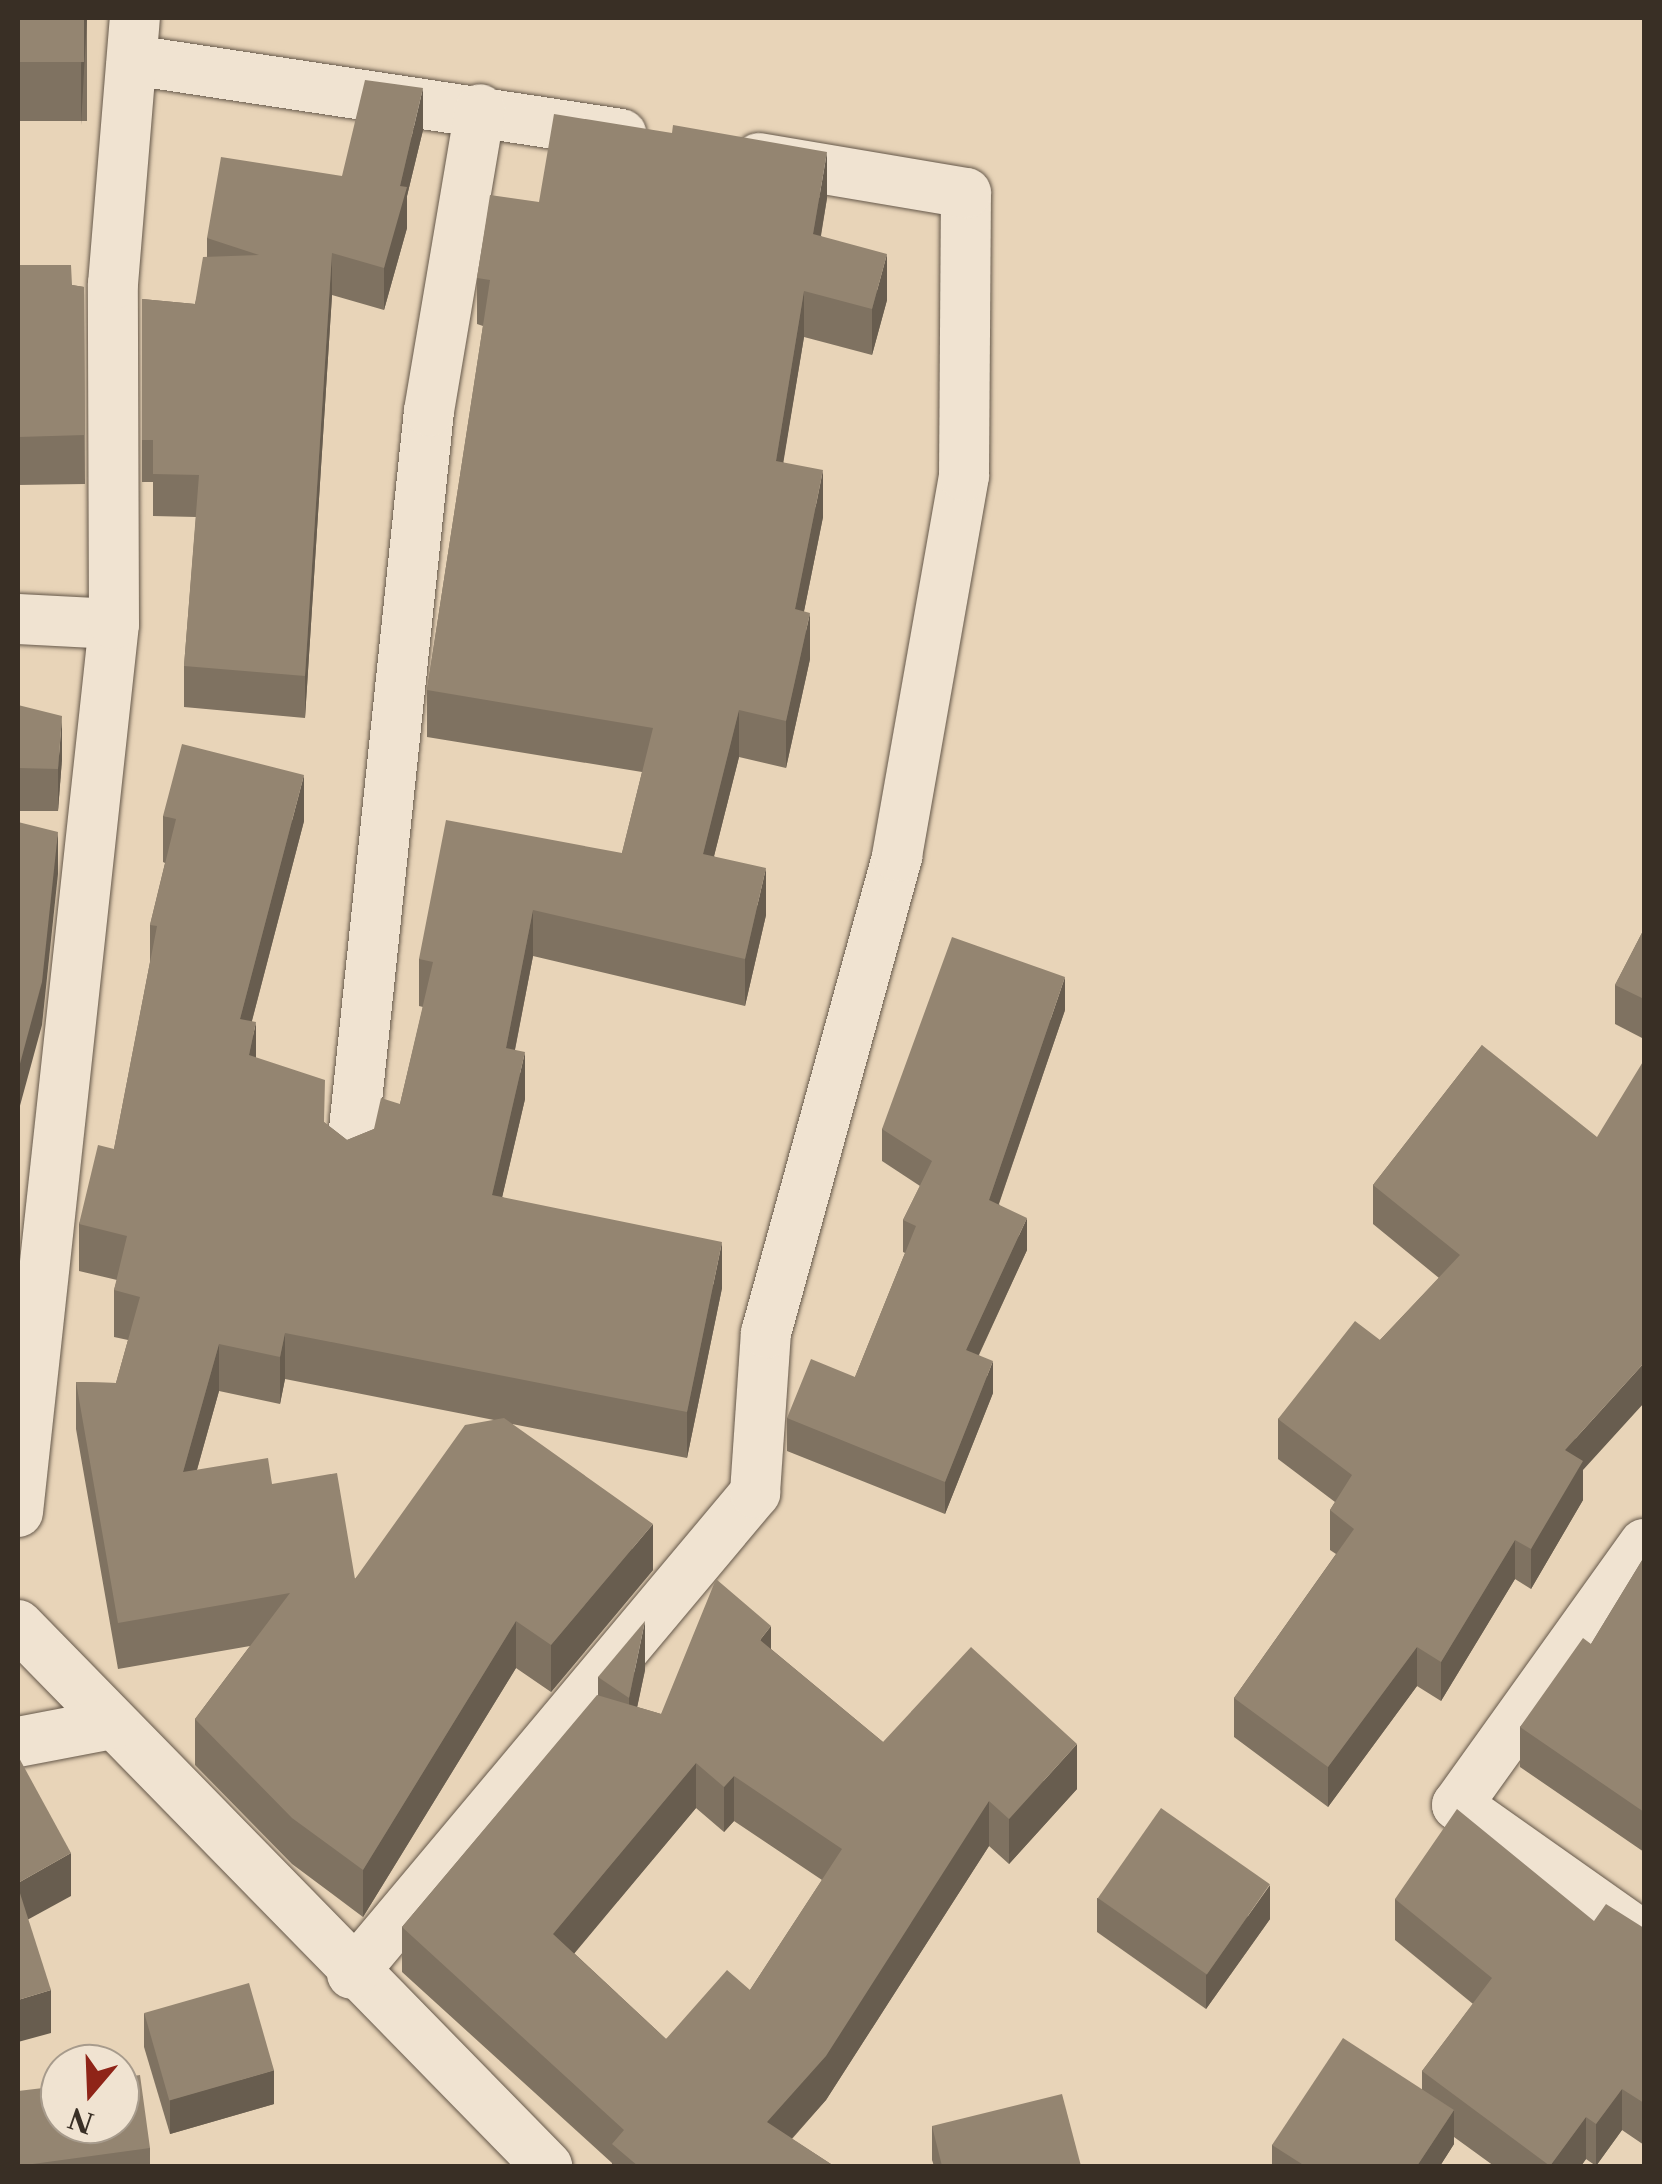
<!DOCTYPE html>
<html>
<head>
<meta charset="utf-8">
<style>
  body { margin:0 }
  #map { position:relative; width:1662px; height:2184px; overflow:hidden; background:#e8d4b8; font-family:"Libre Caslon Text",serif }
  div>[style] { position:absolute }
  .roads { filter:drop-shadow(0 0 2px #65584a) drop-shadow(0 0 2px #65584a) }
  .street>* { height:50px; margin:-25px; padding:0 25px; transform-origin:25px; border-radius:25px; background:#f0e3d1 }
  .wall>* { inset:0; background:#7f7261; transform-origin:0 0 }
  .shaded-wall>* { inset:0; background:#685d4f }
  .building>* { inset:0; background:#948571; transform-origin:0 0 }
  span { translate:-50% -50%; white-space:nowrap; text-align:center; line-height:1.15; -webkit-text-stroke:10px #f0e3d1; paint-order:stroke }
  .frame { position:absolute; inset:0; border:20px solid #392f25; pointer-events:none }
  .north { position:absolute; left:40px; top:2044px; width:100px; height:100px; box-sizing:border-box; background:#f0e3d1; border:2px solid #a79b8c; border-radius:50%; rotate:199deg; font-size:28px; font-weight:700; line-height:40px; text-align:center; color:#392f25 }
  .north::after { content:''; display:block; margin:auto; width:35px; height:45px; background:#8f2418; clip-path:polygon(50% 0,100% 100%,50% 72%,0 100%) }
</style>
</head>
<body>
<div id="map">
  <div class="roads">
    <div class="street">
      <i style="left:132px;top:60px;width:495px;rotate:8.6deg"></i>
      <i style="left:18px;top:619px;width:96px;rotate:3deg"></i>
      <i style="left:351px;top:1158px;width:751px;rotate:-84.04deg"></i>
      <i style="left:429px;top:411px;width:306px;rotate:-80.4deg"></i>
      <i style="left:18px;top:1512px;width:893px;rotate:-83.83deg"></i>
      <i style="left:114px;top:624px;width:340px;rotate:-90.2deg"></i>
      <i style="left:113px;top:284px;width:267px;rotate:-85.3deg"></i>
      <i style="left:1644px;top:1544px;width:321px;rotate:125.6deg"></i>
      <i style="left:1457px;top:1805px;width:229px;rotate:35.2deg"></i>
      <i style="left:18px;top:1625px;width:757px;rotate:45.64deg"></i>
      <i style="left:18px;top:1742px;width:96px;rotate:-10.8deg"></i>
      <i style="left:352px;top:1974px;width:628px;rotate:-50.04deg"></i>
      <i style="left:755px;top:1493px;width:160px;rotate:-86.1deg"></i>
      <i style="left:766px;top:1333px;width:495px;rotate:-74.6deg"></i>
      <i style="left:897px;top:856px;width:386px;rotate:-80deg"></i>
      <i style="left:964px;top:476px;width:283px;rotate:-89.6deg"></i>
      <i style="left:966px;top:193px;width:210px;rotate:-170.4deg"></i>
    </div>
  </div>
  <div class="wall">
    <i style="left:18px;top:18px;width:69px;height:103px"></i>
    <i style="clip-path:polygon(423px 130px,407px 196px,407px 228px,384px 310px,332px 295px,305px 718px,184px 707px,184px 666px,196px 517px,153px 516px,153px 482px,142px 482px,142px 299px,195px 304px,207px 257px,207px 238px,342px 176px)"></i>
    <i style="clip-path:polygon(evenodd,827px 198px,821px 236px,887px 300px,872px 355px,804px 337px,783px 462px,823px 517px,804px 611px,810px 659px,786px 768px,739px 757px,714px 856px,766px 915px,745px 1006px,533px 956px,515px 1050px,525px 1099px,502px 1197px,722px 1288px,687px 1458px,512px 1424px,653px 1570px,551px 1692px,516px 1668px,363px 1917px,292px 1864px,195px 1765px,195px 1719px,250px 1646px,118px 1669px,76px 1429px,76px 1382px,116px 1383px,128px 1340px,114px 1337px,114px 1290px,117px 1280px,79px 1271px,79px 1224px,114px 1149px,150px 962px,150px 925px,165px 863px,163px 862px,163px 816px,304px 821px,252px 1021px,256px 1058px,325px 1123px,347px 1140px,374px 1129px,400px 1104px,423px 1007px,419px 1006px,419px 959px,622px 853px,642px 772px,427px 737px,427px 690px,483px 326px,477px 324px,477px 278px,539px 202px,827px 198px,285px 1379px,494px 1420px,355px 1579px,272px 1484px,197px 1470px,219px 1391px,280px 1404px,285px 1379px)"></i>
    <i style="clip-path:polygon(18px 265px,72px 285px,84px 287px,85px 484px,18px 485px)"></i>
    <i style="clip-path:polygon(18px 705px,62px 759px,58px 811px,18px 811px)"></i>
    <i style="clip-path:polygon(1644px 929px,1644px 1039px,1615px 1024px,1615px 985px)"></i>
    <i style="clip-path:polygon(1065px 1010px,999px 1204px,1027px 1250px,979px 1355px,993px 1393px,945px 1514px,787px 1451px,787px 1418px,855px 1377px,905px 1253px,903px 1252px,903px 1220px,920px 1186px,882px 1161px,882px 1129px)"></i>
    <i style="clip-path:polygon(1482px 1045px,1583px 1470px,1583px 1500px,1531px 1589px,1515px 1579px,1441px 1701px,1417px 1686px,1328px 1807px,1234px 1737px,1234px 1698px,1336px 1554px,1330px 1550px,1330px 1510px,1335px 1502px,1278px 1459px,1278px 1419px,1380px 1340px,1439px 1278px,1373px 1224px,1373px 1185px)"></i>
    <i style="clip-path:polygon(1644px 1557px,1644px 1852px,1520px 1767px,1520px 1727px,1591px 1644px)"></i>
    <i style="clip-path:polygon(evenodd,771px 1649px,883px 1742px,1077px 1789px,1009px 1864px,989px 1846px,826px 2100px,792px 2139px,834px 2166px,612px 2166px,612px 2163px,402px 1972px,402px 1927px,598px 1695px,598px 1677px,645px 1670px,637px 1707px,661px 1714px,771px 1649px,696px 1808px,724px 1832px,734px 1821px,822px 1880px,750px 1990px,666px 2039px,574px 1953px,696px 1808px)"></i>
    <i style="clip-path:polygon(1097px 1898px,1270px 1919px,1206px 2009px,1097px 1932px)"></i>
    <i style="clip-path:polygon(1395px 1899px,1644px 1928px,1644px 2145px,1622px 2130px,1596px 2166px,1586px 2159px,1581px 2166px,1494px 2166px,1454px 2137px,1454px 2144px,1440px 2166px,1272px 2166px,1272px 2145px,1422px 2089px,1422px 2071px,1473px 2004px,1395px 1940px)"></i>
    <i style="clip-path:polygon(144px 2013px,274px 2104px,170px 2134px,144px 2047px)"></i>
    <i style="clip-path:polygon(18px 2091px,150px 2148px,150px 2166px,18px 2166px)"></i>
    <i style="clip-path:polygon(932px 2126px,1081px 2166px,934px 2166px,932px 2160px)"></i>
  </div>
  <div class="shaded-wall">
    <i style="clip-path:polygon(84px 18px,87px 18px,81px 125px,81px 66px)"></i>
    <i style="clip-path:polygon(423px 88px,423px 130px,407px 196px,407px 228px,384px 310px,384px 268px,400px 186px)"></i>
    <i style="clip-path:polygon(827px 152px,827px 198px,813px 281px,813px 234px)"></i>
    <i style="clip-path:polygon(332px 253px,332px 295px,305px 718px,305px 676px)"></i>
    <i style="clip-path:polygon(887px 254px,887px 300px,872px 355px,872px 309px)"></i>
    <i style="clip-path:polygon(804px 291px,804px 337px,776px 507px,776px 461px)"></i>
    <i style="clip-path:polygon(823px 470px,823px 517px,795px 656px,795px 609px)"></i>
    <i style="clip-path:polygon(810px 613px,810px 659px,786px 768px,786px 721px)"></i>
    <i style="clip-path:polygon(739px 710px,739px 757px,703px 900px,703px 854px)"></i>
    <i style="clip-path:polygon(62px 716px,62px 759px,58px 811px,58px 769px)"></i>
    <i style="clip-path:polygon(304px 775px,304px 821px,240px 1066px,240px 1019px)"></i>
    <i style="clip-path:polygon(58px 832px,58px 874px,42px 1025px,18px 1113px,18px 1071px)"></i>
    <i style="clip-path:polygon(766px 868px,766px 915px,745px 1006px,745px 959px)"></i>
    <i style="clip-path:polygon(533px 910px,533px 956px,506px 1095px,506px 1048px)"></i>
    <i style="clip-path:polygon(1065px 977px,1065px 1010px,989px 1232px,989px 1200px)"></i>
    <i style="clip-path:polygon(256px 1022px,256px 1069px,249px 1055px)"></i>
    <i style="clip-path:polygon(525px 1052px,525px 1099px,492px 1241px,492px 1195px)"></i>
    <i style="clip-path:polygon(1027px 1218px,1027px 1250px,966px 1382px,966px 1350px)"></i>
    <i style="clip-path:polygon(722px 1242px,722px 1288px,687px 1458px,687px 1412px)"></i>
    <i style="clip-path:polygon(285px 1333px,285px 1379px,280px 1404px,280px 1357px)"></i>
    <i style="clip-path:polygon(219px 1344px,219px 1391px,183px 1519px,183px 1472px)"></i>
    <i style="clip-path:polygon(993px 1361px,993px 1393px,945px 1514px,945px 1482px)"></i>
    <i style="clip-path:polygon(1644px 1363px,1644px 1403px,1583px 1470px,1583px 1500px,1531px 1589px,1531px 1549px,1565px 1450px)"></i>
    <i style="clip-path:polygon(653px 1524px,653px 1570px,551px 1692px,551px 1645px)"></i>
    <i style="clip-path:polygon(1515px 1540px,1515px 1579px,1441px 1701px,1441px 1662px)"></i>
    <i style="clip-path:polygon(516px 1621px,516px 1668px,363px 1917px,363px 1870px)"></i>
    <i style="clip-path:polygon(645px 1621px,645px 1670px,629px 1746px,629px 1698px)"></i>
    <i style="clip-path:polygon(771px 1626px,771px 1671px,760px 1640px)"></i>
    <i style="clip-path:polygon(1417px 1647px,1417px 1686px,1328px 1807px,1328px 1767px)"></i>
    <i style="clip-path:polygon(1077px 1744px,1077px 1789px,1009px 1864px,1009px 1819px)"></i>
    <i style="clip-path:polygon(696px 1763px,696px 1808px,553px 1979px,553px 1934px)"></i>
    <i style="clip-path:polygon(734px 1776px,734px 1821px,724px 1832px,724px 1787px)"></i>
    <i style="clip-path:polygon(989px 1801px,989px 1846px,826px 2100px,767px 2166px,767px 2122px)"></i>
    <i style="clip-path:polygon(71px 1853px,71px 1896px,18px 1925px,18px 1883px)"></i>
    <i style="clip-path:polygon(1270px 1885px,1270px 1919px,1206px 2009px,1206px 1975px)"></i>
    <i style="clip-path:polygon(51px 1990px,51px 2033px,18px 2042px,18px 2000px)"></i>
    <i style="clip-path:polygon(274px 2070px,274px 2104px,170px 2134px,170px 2100px)"></i>
    <i style="clip-path:polygon(1622px 2089px,1622px 2130px,1596px 2166px,1596px 2124px)"></i>
    <i style="clip-path:polygon(1454px 2110px,1454px 2144px,1440px 2166px,1417px 2166px)"></i>
    <i style="clip-path:polygon(1586px 2117px,1586px 2159px,1581px 2166px,1550px 2166px)"></i>
  </div>
  <div class="building">
    <i style="left:18px;top:18px;width:66px;height:44px"></i>
    <i style="clip-path:polygon(365px 80px,423px 88px,400px 186px,407px 187px,384px 268px,332px 253px,305px 676px,184px 666px,199px 475px,153px 474px,153px 440px,142px 440px,142px 299px,195px 304px,203px 257px,259px 255px,207px 238px,221px 157px,342px 176px)"></i>
    <i style="clip-path:polygon(554px 114px,672px 133px,673px 125px,827px 152px,813px 234px,887px 254px,872px 309px,804px 291px,776px 461px,823px 470px,795px 609px,810px 613px,786px 721px,739px 710px,703px 854px,766px 868px,745px 959px,533px 910px,506px 1048px,525px 1052px,492px 1195px,722px 1242px,687px 1412px,285px 1333px,280px 1357px,219px 1344px,183px 1472px,268px 1458px,272px 1484px,337px 1473px,355px 1579px,465px 1425px,504px 1418px,653px 1524px,551px 1645px,516px 1621px,363px 1870px,292px 1818px,195px 1719px,290px 1593px,118px 1623px,76px 1382px,116px 1383px,140px 1297px,114px 1290px,127px 1236px,79px 1224px,98px 1145px,114px 1149px,157px 926px,150px 925px,176px 819px,163px 816px,182px 744px,304px 775px,240px 1019px,256px 1022px,249px 1055px,325px 1080px,324px 1122px,347px 1140px,374px 1129px,381px 1098px,400px 1104px,433px 962px,419px 959px,446px 820px,622px 853px,653px 728px,427px 690px,490px 280px,477px 278px,490px 195px,539px 202px)"></i>
    <i style="clip-path:polygon(18px 265px,71px 265px,72px 285px,84px 287px,85px 435px,18px 437px)"></i>
    <i style="clip-path:polygon(18px 705px,62px 716px,58px 769px,18px 768px)"></i>
    <i style="clip-path:polygon(18px 822px,58px 832px,42px 982px,18px 1071px)"></i>
    <i style="clip-path:polygon(1644px 929px,1644px 999px,1615px 985px)"></i>
    <i style="clip-path:polygon(952px 937px,1065px 977px,989px 1200px,1027px 1218px,966px 1350px,993px 1361px,945px 1482px,787px 1418px,811px 1359px,855px 1377px,916px 1226px,903px 1220px,932px 1161px,882px 1129px)"></i>
    <i style="clip-path:polygon(1482px 1045px,1597px 1137px,1644px 1060px,1644px 1363px,1565px 1450px,1583px 1461px,1531px 1549px,1515px 1540px,1441px 1662px,1417px 1647px,1328px 1767px,1234px 1698px,1354px 1529px,1330px 1510px,1352px 1475px,1278px 1419px,1355px 1321px,1380px 1340px,1460px 1255px,1373px 1185px)"></i>
    <i style="clip-path:polygon(1644px 1557px,1644px 1812px,1520px 1727px,1583px 1638px,1591px 1644px)"></i>
    <i style="clip-path:polygon(evenodd,716px 1579px,771px 1626px,760px 1640px,883px 1742px,971px 1647px,1077px 1744px,1009px 1819px,989px 1801px,826px 2056px,767px 2122px,834px 2166px,638px 2166px,612px 2144px,624px 2130px,402px 1927px,597px 1695px,661px 1714px,716px 1579px,696px 1763px,724px 1787px,734px 1776px,842px 1849px,750px 1990px,727px 1970px,666px 2039px,553px 1934px,696px 1763px)"></i>
    <i style="clip-path:polygon(645px 1621px,629px 1698px,598px 1677px)"></i>
    <i style="clip-path:polygon(18px 1756px,71px 1853px,18px 1883px)"></i>
    <i style="left:1161px;top:1808px;width:133px;height:110px;rotate:35deg"></i>
    <i style="clip-path:polygon(1457px 1809px,1594px 1921px,1606px 1904px,1644px 1928px,1644px 2103px,1622px 2089px,1596px 2124px,1586px 2117px,1550px 2166px,1422px 2071px,1492px 1978px,1395px 1899px)"></i>
    <i style="clip-path:polygon(18px 1887px,51px 1990px,18px 2000px)"></i>
    <i style="left:249px;top:1983px;width:91px;height:109px;rotate:74deg"></i>
    <i style="clip-path:polygon(1343px 2038px,1454px 2110px,1417px 2166px,1305px 2166px,1272px 2145px)"></i>
    <i style="clip-path:polygon(140px 2075px,150px 2148px,18px 2166px,18px 2091px,60px 2086px,60px 2124px,120px 2124px,120px 2078px)"></i>
    <i style="clip-path:polygon(1062px 2094px,1081px 2166px,942px 2166px,932px 2126px)"></i>
  </div>
  <div class="frame"></div>
  <div class="north">N</div>
</div>
</body>
</html>
